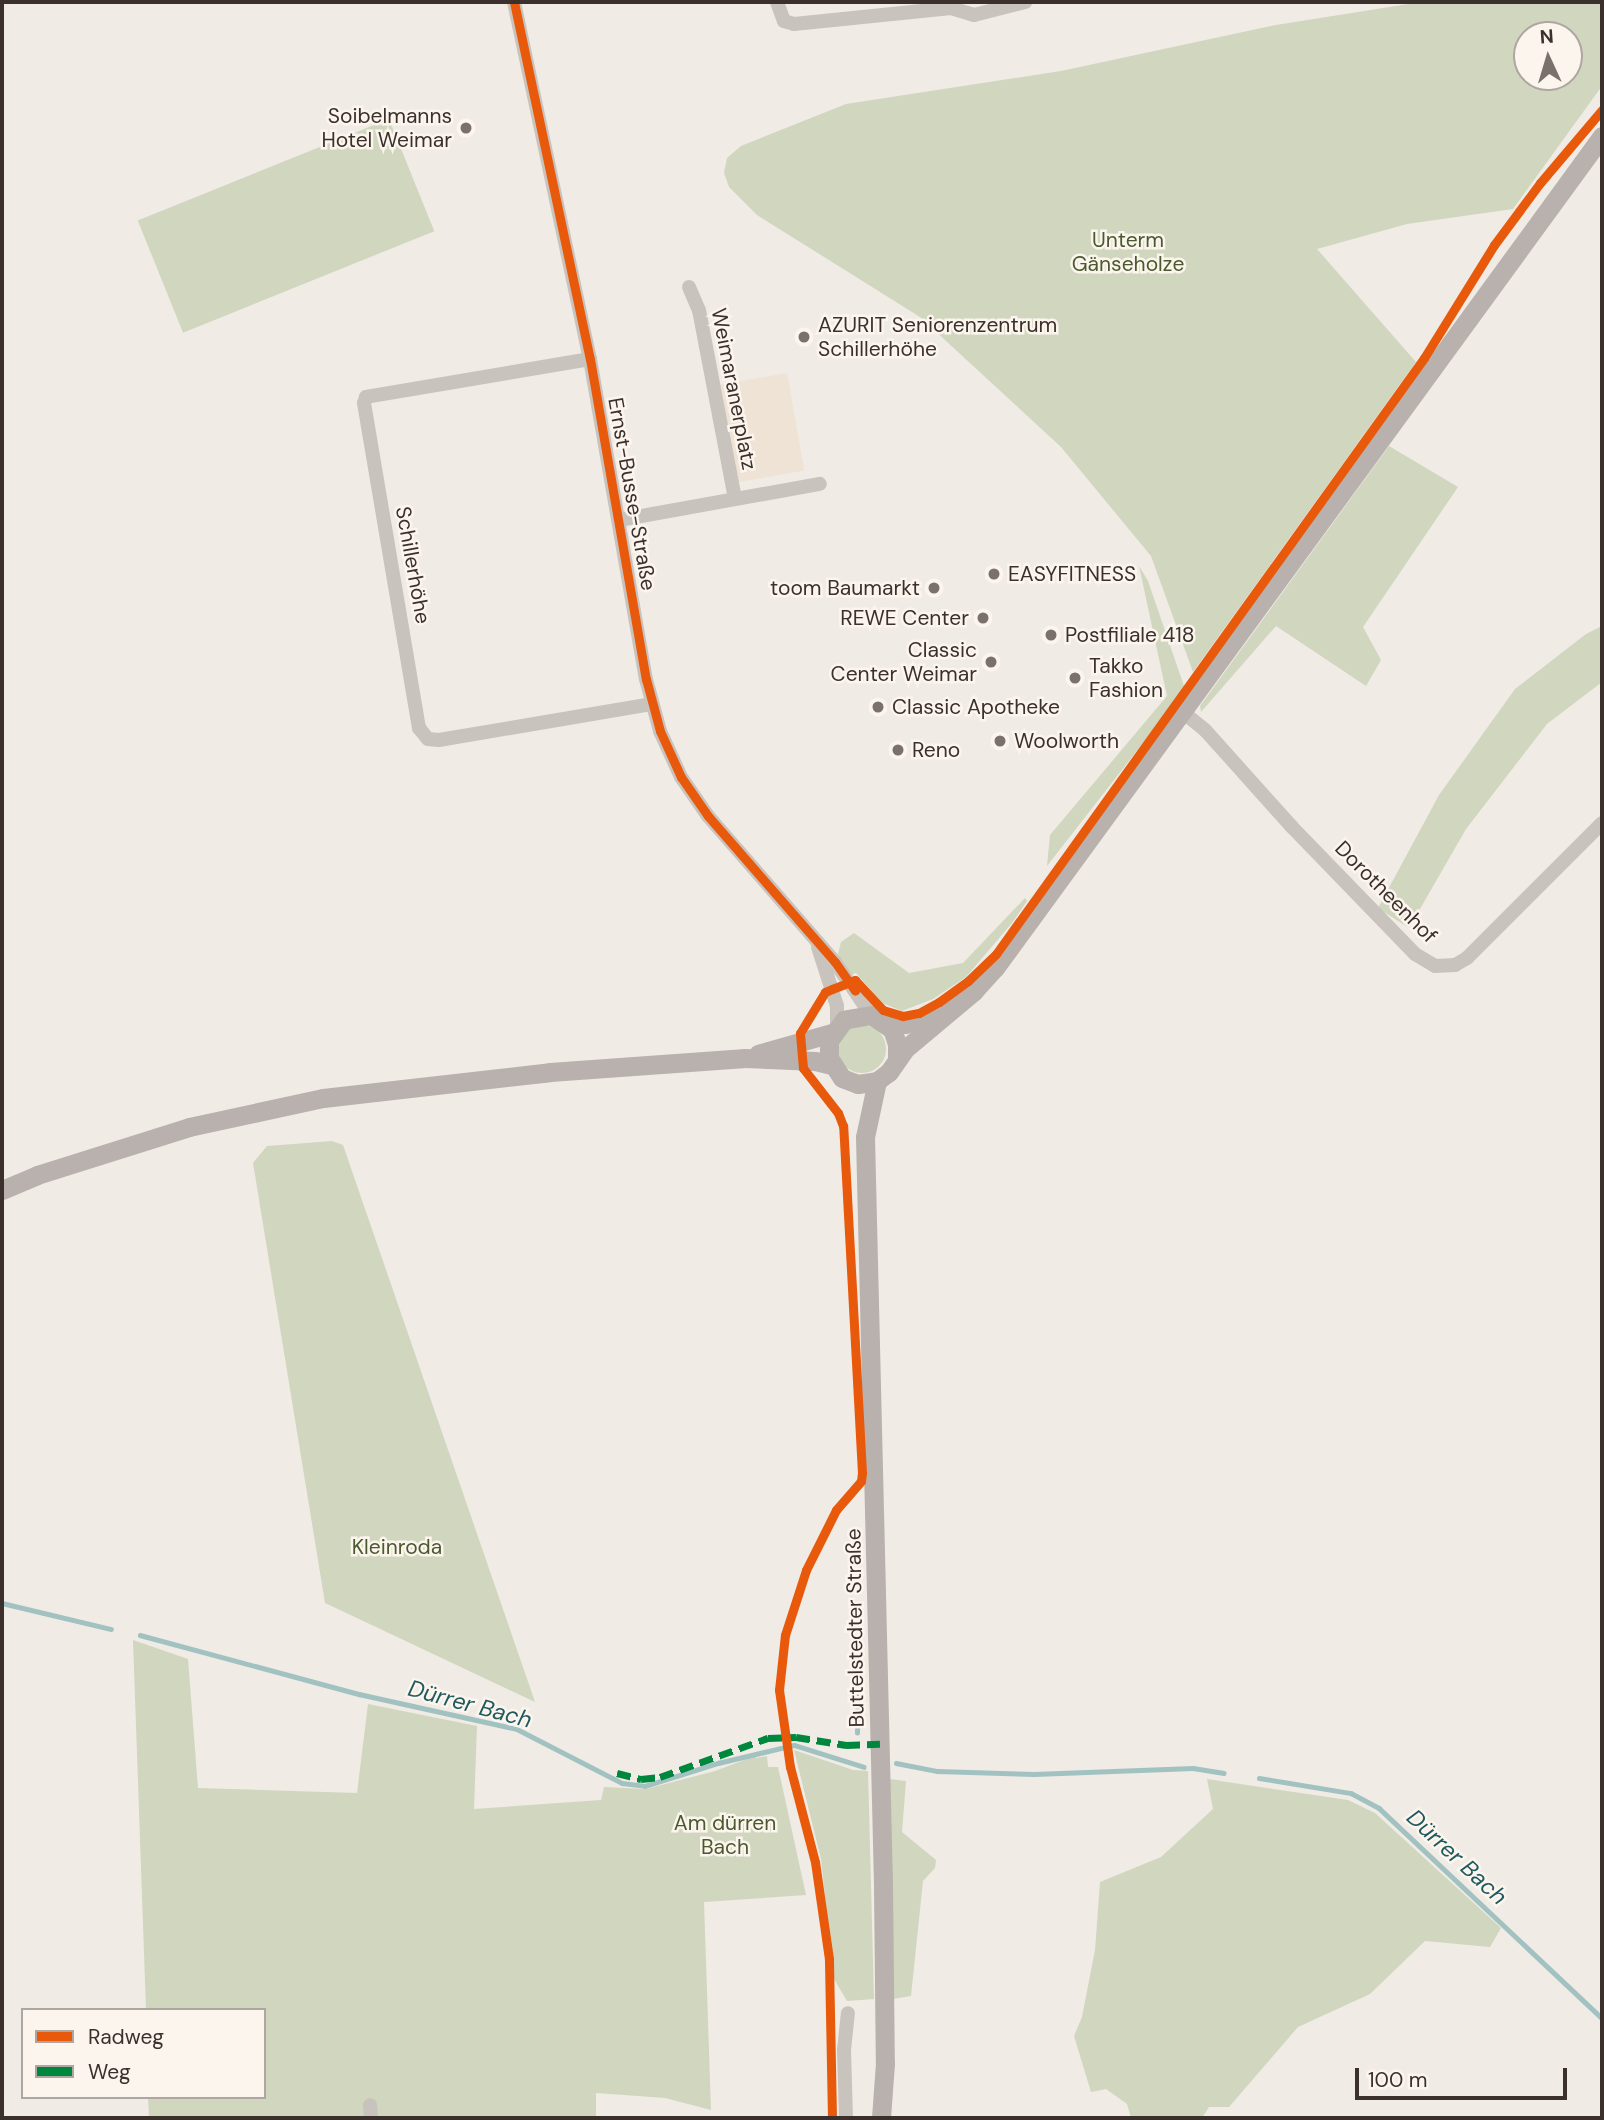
<!DOCTYPE html>
<html>
<head>
<meta charset="utf-8">
<style>
  body { margin:0 }
  #map { position:relative; width:1604px; height:2120px; overflow:hidden; background:#f0ebe5; font-family:"DM Sans",sans-serif }
  div>[style] { position:absolute }
  .green>* { inset:0; background:#d1d6bf; transform-origin:0 0 }
  .round { border-radius:50% }
  .plaza>* { inset:0; background:#eee3d5; transform-origin:0 0 }
  .stream>* { height:4.5px; margin:-2.25px; padding:0 2.25px; transform-origin:2.25px; border-radius:2.25px; background:#a1c2c1 }
  .minor>* { height:14px; margin:-7px; padding:0 7px; transform-origin:7px; border-radius:7px; background:#c9c3be }
  .major>* { height:19px; margin:-9.5px; padding:0 9.5px; transform-origin:9.5px; border-radius:9.5px; background:#b8b1ad }
  .quiet>* { height:7px; margin-top:-3.5px; transform-origin:0; background:repeating-linear-gradient(90deg,#00873e 0 14px,transparent 0 21px) }
  .cycleway>* { height:9px; margin:-4.5px; padding:0 4.5px; transform-origin:4.5px; border-radius:4.5px; background:#e8590c }
  .dots>* { width:19px; height:19px; translate:-50% -50%; box-sizing:border-box; border:4px solid #fbf5ee; border-radius:50% }
  span { translate:-50% -50%; white-space:nowrap; text-align:center; line-height:1.15; -webkit-text-stroke:5px #fbf5ee; paint-order:stroke }
  .poi-label { font-size:21px; color:#3b302b }
  .right { translate:-100% -50%; text-align:right }
  .left { translate:0 -50%; text-align:left }
  .park-label { font-size:21px; color:#4a5a2e }
  .street-label { font-size:21px; color:#3b302b }
  .water-label { font-size:23px; color:#1f5a5e; font-style:italic }
  .frame { position:absolute; inset:0; border:4px solid #3b302b; pointer-events:none }
  .legend { position:absolute; left:21px; top:2008px; width:245px; height:91px; box-sizing:border-box; background:#fbf5ee; border:2px solid #aea6a0; margin:0; padding:9px 12px; list-style:none; font-size:21px; color:#3b302b }
  .legend li { display:flex; align-items:center; gap:14px; height:35px }
  .legend b { width:35px; border:2px solid #aea6a0 }
  .north { position:absolute; left:1513px; top:21px; width:70px; height:70px; box-sizing:border-box; background:#fbf5ee; border:2px solid #aea6a0; border-radius:50%; rotate:356deg; font-size:19px; font-weight:700; line-height:28px; text-align:center; color:#3b302b }
  .north::after { content:''; display:block; margin:auto; width:24px; height:32px; background:#7a716c; clip-path:polygon(50% 0,100% 100%,50% 72%,0 100%) }
  .scale { position:absolute; left:1355px; top:2068px; width:212px; height:32px; box-sizing:border-box; border:4px solid #3b302b; border-top:0; padding-left:9px; font-size:21px; line-height:24px; white-space:nowrap; color:#3b302b; -webkit-text-stroke:5px #fbf5ee; paint-order:stroke }
</style>
</head>
<body>
<div id="map">
  <div class="green">
    <i style="clip-path:polygon(evenodd,1421px 2px,1602px 2px,1602px 86px,1513px 209px,1407px 224px,1317px 249px,1416px 362px,1193px 672px,1151px 556px,1061px 447px,920px 317px,757px 215px,729px 187px,724px 173px,727px 158px,741px 146px,846px 104px,1061px 71px,1276px 25px,1421px 2px,1527px 35px,1569px 35px,1569px 77px,1527px 77px,1527px 35px)"></i>
    <i style="left:389px;top:119px;width:121px;height:271px;rotate:68deg"></i>
    <i style="clip-path:polygon(1389px 446px,1458px 487px,1363px 627px,1381px 660px,1366px 686px,1276px 626px,1201px 712px,1200px 706px)"></i>
    <i style="clip-path:polygon(1139px 566px,1148px 581px,1185px 689px,1047px 866px,1050px 835px,1167px 696px)"></i>
    <i style="clip-path:polygon(1602px 626px,1602px 682px,1547px 724px,1466px 829px,1409px 928px,1378px 908px,1439px 795px,1515px 689px,1586px 634px)"></i>
    <i style="clip-path:polygon(1025px 898px,1027px 901px,1012px 923px,966px 977px,933px 999px,902px 1011px,882px 1003px,856px 973px,851px 975px,838px 954px,841px 942px,854px 933px,909px 973px,963px 963px)"></i>
    <i class="round" style="left:838px;top:1025px;width:48px;height:48px"></i>
    <i style="clip-path:polygon(332px 1141px,343px 1145px,535px 1702px,325px 1603px,253px 1163px,267px 1146px)"></i>
    <i style="clip-path:polygon(133px 1640px,188px 1659px,198px 1788px,357px 1793px,368px 1704px,477px 1726px,474px 1809px,601px 1800px,604px 1787px,646px 1789px,715px 1771px,755px 1756px,756px 1758px,767px 1756px,768px 1767px,778px 1767px,806px 1895px,704px 1902px,711px 2110px,665px 2098px,596px 2093px,596px 2118px,149px 2118px,148px 2097px,264px 2097px,264px 2010px,146px 2010px)"></i>
    <i style="clip-path:polygon(794px 1750px,853px 1770px,868px 1771px,874px 1999px,847px 2001px,834px 1979px,821px 1859px)"></i>
    <i style="clip-path:polygon(889px 1779px,906px 1781px,902px 1832px,936px 1860px,935px 1868px,923px 1881px,911px 1996px,893px 1999px)"></i>
    <i style="clip-path:polygon(1207px 1779px,1348px 1800px,1375px 1813px,1501px 1928px,1490px 1947px,1425px 1941px,1370px 1994px,1298px 2027px,1229px 2107px,1209px 2107px,1202px 2118px,1131px 2118px,1127px 2104px,1106px 2089px,1091px 2092px,1074px 2036px,1082px 2017px,1095px 1950px,1100px 1882px,1161px 1857px,1213px 1809px)"></i>
  </div>
  <div class="plaza">
    <i style="left:787px;top:373px;width:99px;height:68px;rotate:80deg"></i>
  </div>
  <div class="stream">
    <i style="left:2px;top:1603px;width:112px;rotate:13.4deg"></i>
    <i style="left:140px;top:1635px;width:227px;rotate:15.1deg"></i>
    <i style="left:359px;top:1694px;width:162px;rotate:12.5deg"></i>
    <i style="left:517px;top:1729px;width:118px;rotate:27.2deg"></i>
    <i style="left:622px;top:1783px;width:23px;rotate:7deg"></i>
    <i style="left:645px;top:1786px;width:77px;rotate:-17.5deg"></i>
    <i style="left:718px;top:1763px;width:78px;rotate:-13.3deg"></i>
    <i style="left:794px;top:1745px;width:73px;rotate:17.4deg"></i>
    <i style="left:857px;top:1733px;width:49px;rotate:-88.8deg"></i>
    <i style="left:896px;top:1763px;width:42px;rotate:11deg"></i>
    <i style="left:937px;top:1771px;width:97px;rotate:1.8deg"></i>
    <i style="left:1034px;top:1774px;width:159px;rotate:-2.2deg"></i>
    <i style="left:1193px;top:1768px;width:31px;rotate:9deg"></i>
    <i style="left:1259px;top:1778px;width:93px;rotate:9.3deg"></i>
    <i style="left:1351px;top:1793px;width:32px;rotate:28deg"></i>
    <i style="left:1379px;top:1808px;width:306px;rotate:43.3deg"></i>
  </div>
  <div class="minor">
    <i style="left:514px;top:2px;width:365px;rotate:78deg"></i>
    <i style="left:590px;top:359px;width:325px;rotate:80.1deg"></i>
    <i style="left:646px;top:679px;width:54px;rotate:74.9deg"></i>
    <i style="left:660px;top:731px;width:51px;rotate:65.5deg"></i>
    <i style="left:681px;top:777px;width:47px;rotate:55.3deg"></i>
    <i style="left:708px;top:816px;width:194px;rotate:49deg"></i>
    <i style="left:835px;top:962px;width:64px;rotate:55.8deg"></i>
    <i style="left:777px;top:2px;width:20px;rotate:70deg"></i>
    <i style="left:784px;top:21px;width:10px;rotate:17deg"></i>
    <i style="left:794px;top:24px;width:158px;rotate:-5.8deg"></i>
    <i style="left:951px;top:8px;width:24px;rotate:17deg"></i>
    <i style="left:974px;top:15px;width:53px;rotate:-14.3deg"></i>
    <i style="left:689px;top:287px;width:25px;rotate:67deg"></i>
    <i style="left:699px;top:310px;width:192px;rotate:79.2deg"></i>
    <i style="left:590px;top:359px;width:227px;rotate:170.4deg"></i>
    <i style="left:366px;top:397px;width:6px;rotate:108deg"></i>
    <i style="left:364px;top:403px;width:330px;rotate:80.4deg"></i>
    <i style="left:419px;top:728px;width:14px;rotate:51deg"></i>
    <i style="left:428px;top:739px;width:11px;rotate:5deg"></i>
    <i style="left:439px;top:740px;width:215px;rotate:-9.6deg"></i>
    <i style="left:619px;top:520px;width:204px;rotate:-10.2deg"></i>
    <i style="left:1184px;top:713px;width:27px;rotate:39deg"></i>
    <i style="left:1205px;top:730px;width:130px;rotate:48.1deg"></i>
    <i style="left:1292px;top:827px;width:177px;rotate:45.9deg"></i>
    <i style="left:1415px;top:954px;width:23px;rotate:31deg"></i>
    <i style="left:1435px;top:966px;width:20px;rotate:-3deg"></i>
    <i style="left:1455px;top:965px;width:14px;rotate:-30deg"></i>
    <i style="left:1467px;top:958px;width:191px;rotate:-45deg"></i>
    <i style="left:818px;top:947px;width:62px;rotate:72.1deg"></i>
    <i style="left:837px;top:1006px;width:19px;rotate:90deg"></i>
    <i style="left:370px;top:2105px;width:13px;rotate:86deg"></i>
    <i style="left:846px;top:2118px;width:68px;rotate:-91.7deg"></i>
    <i style="left:844px;top:2050px;width:37px;rotate:-84deg"></i>
  </div>
  <div class="major">
    <i style="left:887px;top:1024px;width:18px"></i>
    <i style="left:905px;top:1024px;width:40px;rotate:-18.9deg"></i>
    <i style="left:758px;top:1054px;width:76px;rotate:-16deg"></i>
    <i style="left:897px;top:1059px;width:15px;rotate:-90deg"></i>
    <i style="left:897px;top:1044px;width:16px;rotate:-108deg"></i>
    <i style="left:892px;top:1029px;width:25px;rotate:-146deg"></i>
    <i style="left:871px;top:1015px;width:27px;rotate:170deg"></i>
    <i style="left:844px;top:1020px;width:26px;rotate:126deg"></i>
    <i style="left:829px;top:1041px;width:17px;rotate:90deg"></i>
    <i style="left:829px;top:1058px;width:24px;rotate:57deg"></i>
    <i style="left:842px;top:1078px;width:17px;rotate:21deg"></i>
    <i style="left:858px;top:1084px;width:19px;rotate:-9deg"></i>
    <i style="left:877px;top:1081px;width:15px;rotate:-37deg"></i>
    <i style="left:889px;top:1072px;width:28px;rotate:-55deg"></i>
    <i style="left:905px;top:1049px;width:90px;rotate:-40deg"></i>
    <i style="left:974px;top:991px;width:31px;rotate:-48deg"></i>
    <i style="left:995px;top:968px;width:1030px;rotate:-53.89deg"></i>
    <i style="left:877px;top:1081px;width:57px;rotate:102.1deg"></i>
    <i style="left:865px;top:1137px;width:749px;rotate:88.62deg"></i>
    <i style="left:883px;top:1886px;width:177px;rotate:89.4deg"></i>
    <i style="left:885px;top:2063px;width:55px;rotate:94.2deg"></i>
    <i style="left:2px;top:1190px;width:38px;rotate:-23deg"></i>
    <i style="left:37px;top:1175px;width:159px;rotate:-17.5deg"></i>
    <i style="left:189px;top:1127px;width:137px;rotate:-12.2deg"></i>
    <i style="left:323px;top:1098px;width:228px;rotate:-6.5deg"></i>
    <i style="left:550px;top:1072px;width:196px;rotate:-4.1deg"></i>
    <i style="left:745px;top:1058px;width:70px;rotate:2.5deg"></i>
    <i style="left:815px;top:1061px;width:16px;rotate:14deg"></i>
  </div>
  <div class="quiet">
    <i style="left:617px;top:1773px;width:25px;rotate:14deg"></i>
    <i style="left:641px;top:1779px;width:19px;rotate:-6deg"></i>
    <i style="left:660px;top:1777px;width:115px;rotate:-19.9deg"></i>
    <i style="left:768px;top:1738px;width:28px;rotate:-2deg"></i>
    <i style="left:796px;top:1737px;width:51px;rotate:9.1deg"></i>
    <i style="left:846px;top:1745px;width:34px;rotate:-2deg"></i>
  </div>
  <div class="cycleway">
    <i style="left:514px;top:2px;width:365px;rotate:78deg"></i>
    <i style="left:590px;top:359px;width:325px;rotate:80.1deg"></i>
    <i style="left:646px;top:679px;width:54px;rotate:74.9deg"></i>
    <i style="left:660px;top:731px;width:51px;rotate:65.5deg"></i>
    <i style="left:681px;top:777px;width:47px;rotate:55.3deg"></i>
    <i style="left:708px;top:816px;width:194px;rotate:49deg"></i>
    <i style="left:835px;top:962px;width:35px;rotate:55deg"></i>
    <i style="left:832px;top:2118px;width:159px;rotate:-91.1deg"></i>
    <i style="left:829px;top:1959px;width:98px;rotate:-98.2deg"></i>
    <i style="left:815px;top:1862px;width:98px;rotate:-104.7deg"></i>
    <i style="left:790px;top:1767px;width:78px;rotate:-98.1deg"></i>
    <i style="left:779px;top:1690px;width:55px;rotate:-83.8deg"></i>
    <i style="left:785px;top:1635px;width:68px;rotate:-72.1deg"></i>
    <i style="left:806px;top:1570px;width:67px;rotate:-63.4deg"></i>
    <i style="left:836px;top:1510px;width:38px;rotate:-49deg"></i>
    <i style="left:861px;top:1481px;width:8px;rotate:-83deg"></i>
    <i style="left:862px;top:1473px;width:348px;rotate:-93.1deg"></i>
    <i style="left:843px;top:1126px;width:14px;rotate:-111deg"></i>
    <i style="left:838px;top:1113px;width:57px;rotate:-127.9deg"></i>
    <i style="left:803px;top:1068px;width:35px;rotate:-95deg"></i>
    <i style="left:800px;top:1033px;width:48px;rotate:-58.6deg"></i>
    <i style="left:825px;top:992px;width:8px;rotate:-23deg"></i>
    <i style="left:832px;top:989px;width:25px;rotate:-21deg"></i>
    <i style="left:855px;top:980px;width:41px;rotate:47deg"></i>
    <i style="left:883px;top:1010px;width:21px;rotate:17deg"></i>
    <i style="left:903px;top:1016px;width:16px;rotate:-11deg"></i>
    <i style="left:919px;top:1013px;width:23px;rotate:-29deg"></i>
    <i style="left:939px;top:1002px;width:36px;rotate:-36deg"></i>
    <i style="left:968px;top:981px;width:39px;rotate:-44deg"></i>
    <i style="left:996px;top:954px;width:734px;rotate:-54.32deg"></i>
    <i style="left:1424px;top:358px;width:133px;rotate:-58.2deg"></i>
    <i style="left:1494px;top:245px;width:77px;rotate:-53.4deg"></i>
    <i style="left:1540px;top:183px;width:96px;rotate:-49.7deg"></i>
  </div>
  <div class="dots">
    <i style="left:466px;top:128px;background:#7a716c"></i>
    <i style="left:804px;top:337px;background:#7a716c"></i>
    <i style="left:994px;top:574px;background:#7a716c"></i>
    <i style="left:934px;top:588px;background:#7a716c"></i>
    <i style="left:983px;top:618px;background:#7a716c"></i>
    <i style="left:1051px;top:635px;background:#7a716c"></i>
    <i style="left:991px;top:662px;background:#7a716c"></i>
    <i style="left:1075px;top:678px;background:#7a716c"></i>
    <i style="left:878px;top:707px;background:#7a716c"></i>
    <i style="left:1000px;top:741px;background:#7a716c"></i>
    <i style="left:898px;top:750px;background:#7a716c"></i>
  </div>
  <div class="poi-label">
    <span class="right" style="left:452px;top:128px">Soibelmanns<br>Hotel Weimar</span>
    <span class="left" style="left:818px;top:337px">AZURIT Seniorenzentrum<br>Schillerhöhe</span>
    <span class="left" style="left:1008px;top:574px">EASYFITNESS</span>
    <span class="right" style="left:920px;top:588px">toom Baumarkt</span>
    <span class="right" style="left:969px;top:618px">REWE Center</span>
    <span class="left" style="left:1065px;top:635px">Postfiliale 418</span>
    <span class="right" style="left:977px;top:662px">Classic<br>Center Weimar</span>
    <span class="left" style="left:1089px;top:678px">Takko<br>Fashion</span>
    <span class="left" style="left:892px;top:707px">Classic Apotheke</span>
    <span class="left" style="left:1014px;top:741px">Woolworth</span>
    <span class="left" style="left:912px;top:750px">Reno</span>
  </div>
  <div class="park-label">
    <span style="left:1128px;top:252px">Unterm<br>Gänseholze</span>
    <span style="left:397px;top:1547px">Kleinroda</span>
    <span style="left:725px;top:1835px">Am dürren<br>Bach</span>
  </div>
  <div class="street-label">
    <span style="left:734px;top:389px;rotate:79deg">Weimaranerplatz</span>
    <span style="left:632px;top:494px;rotate:80deg">Ernst-Busse-Straße</span>
    <span style="left:413px;top:565px;rotate:80deg">Schillerhöhe</span>
    <span style="left:1386px;top:892px;rotate:45deg">Dorotheenhof</span>
    <span style="left:855px;top:1628px;rotate:-91deg">Buttelstedter Straße</span>
  </div>
  <div class="water-label">
    <span style="left:470px;top:1704px;rotate:15deg">Dürrer Bach</span>
    <span style="left:1457px;top:1857px;rotate:43deg">Dürrer Bach</span>
  </div>
  <div class="frame"></div>
  <ul class="legend">
  <li><b style="height:9px;background:#e8590c"></b>Radweg</li>
  <li><b style="height:9px;background:#00873e"></b>Weg</li>
  </ul>
  <div class="north">N</div>
  <div class="scale">100 m</div>
</div>
</body>
</html>
